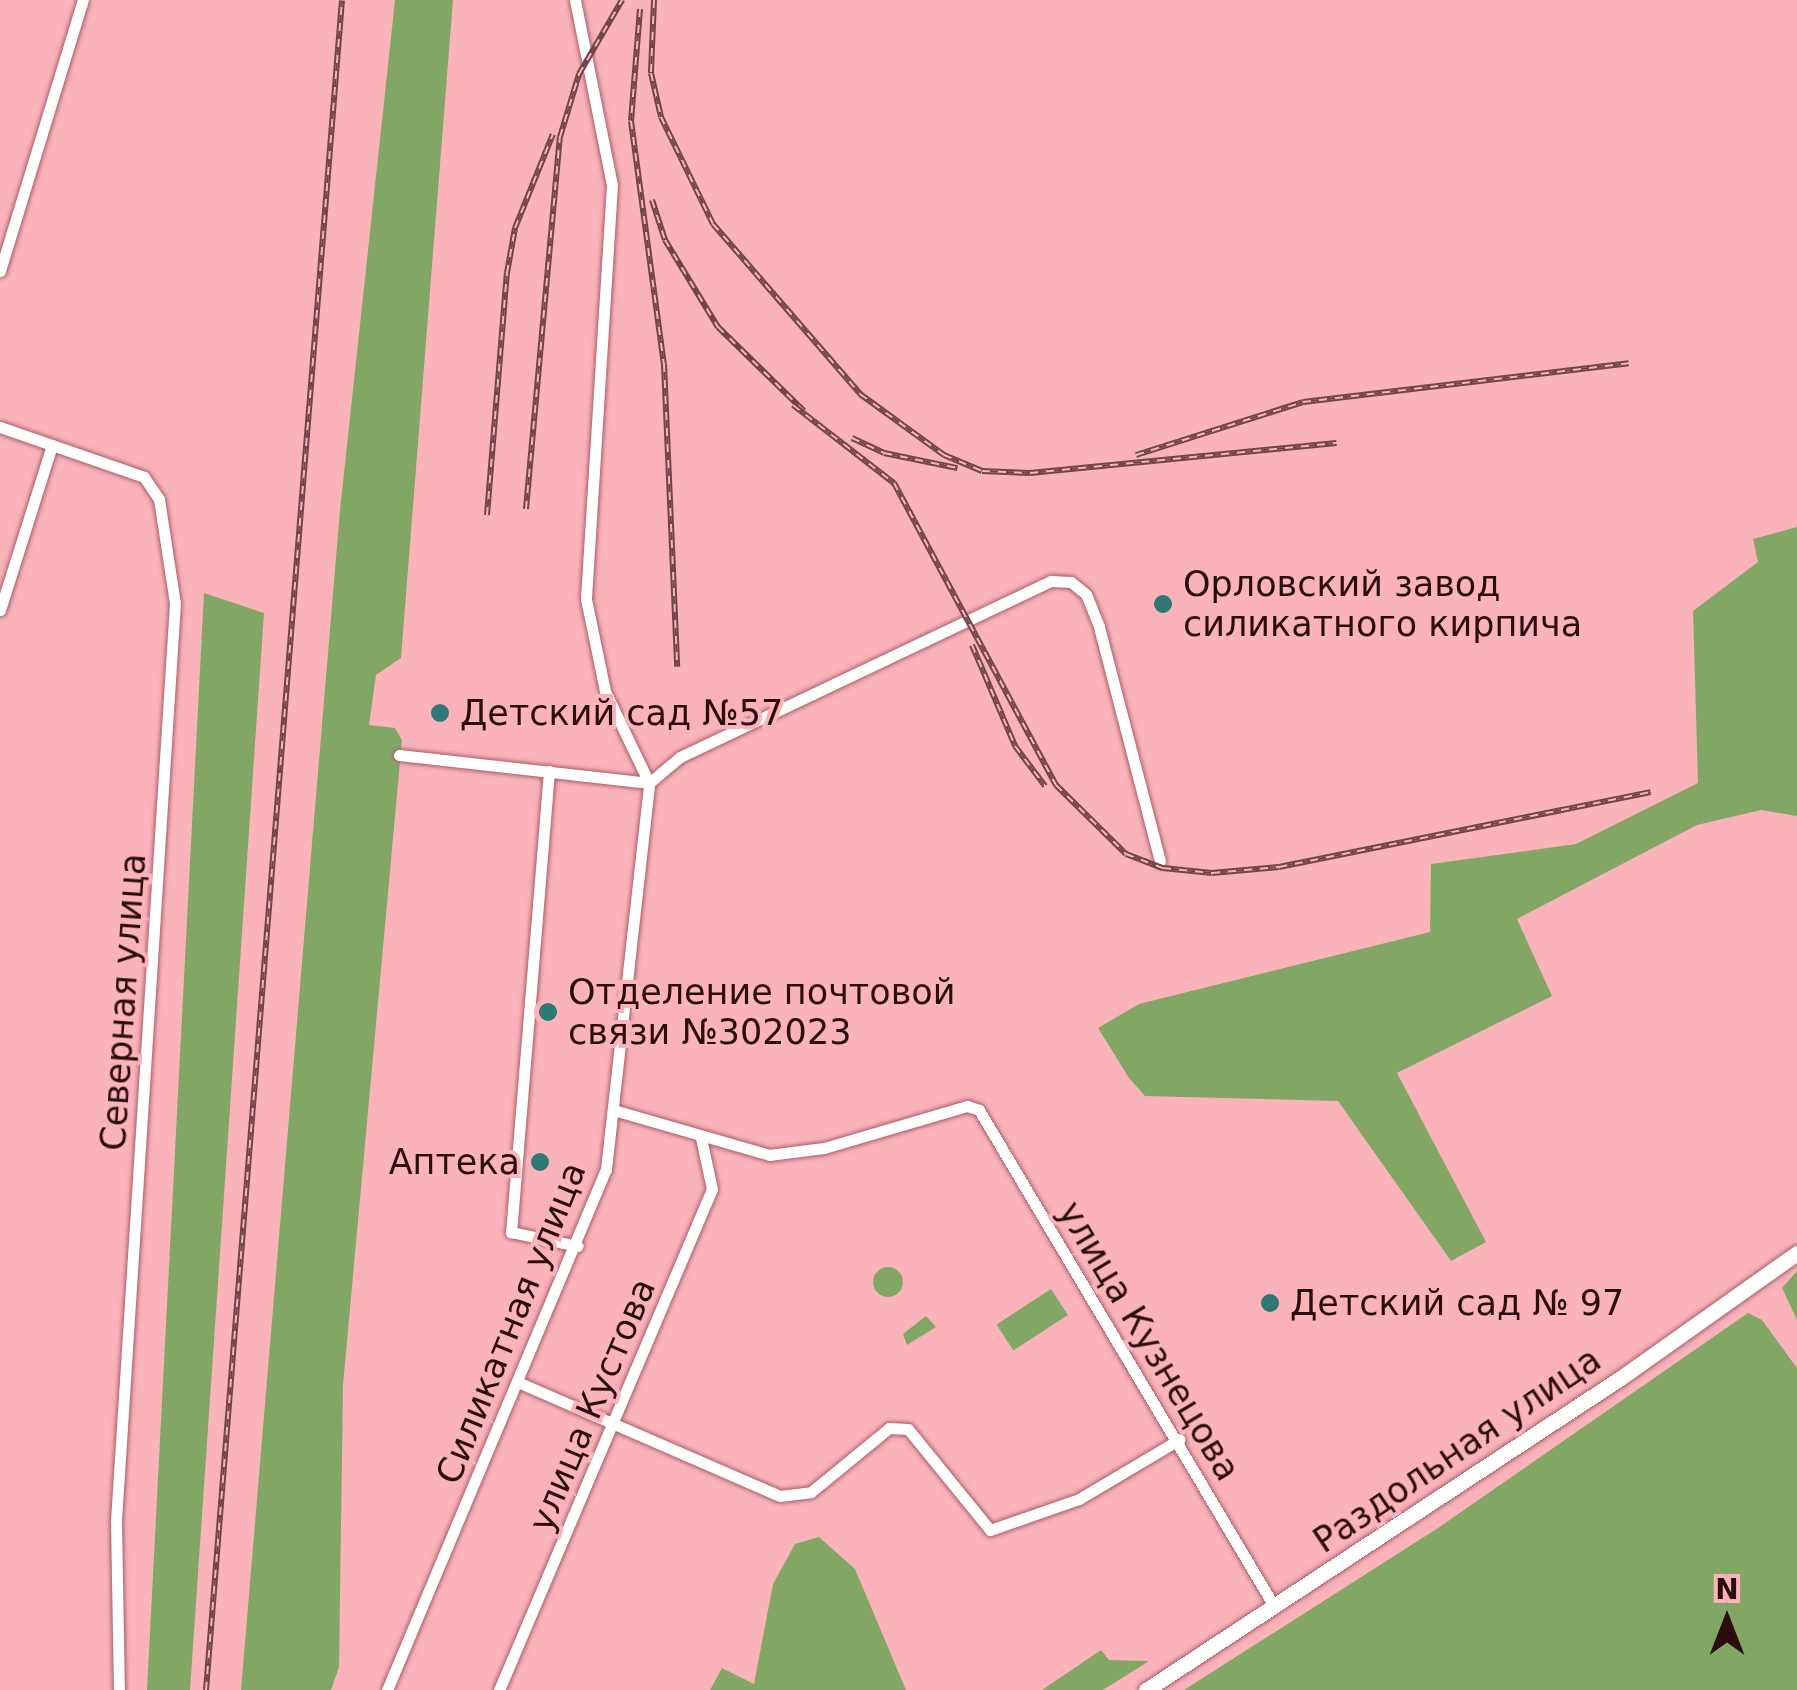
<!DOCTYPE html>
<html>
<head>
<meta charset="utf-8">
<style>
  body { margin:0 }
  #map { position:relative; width:1797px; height:1690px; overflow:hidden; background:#fab3ba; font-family:"DejaVu Sans",sans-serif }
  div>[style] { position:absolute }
  .green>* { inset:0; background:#82a765; transform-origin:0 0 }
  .round { border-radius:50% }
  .roads { filter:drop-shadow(0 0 2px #aa5b65) drop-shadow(0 0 2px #aa5b65) }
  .minor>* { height:11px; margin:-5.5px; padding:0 5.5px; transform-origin:5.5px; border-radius:5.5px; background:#fff }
  .major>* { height:15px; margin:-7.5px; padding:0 7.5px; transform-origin:7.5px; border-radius:7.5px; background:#fff }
  .rail>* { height:6px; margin-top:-3px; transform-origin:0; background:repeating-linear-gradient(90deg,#fab3ba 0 8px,#70444a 0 16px); box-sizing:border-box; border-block:2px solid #70444a }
  .dots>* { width:28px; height:28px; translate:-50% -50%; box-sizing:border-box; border:5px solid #fab3ba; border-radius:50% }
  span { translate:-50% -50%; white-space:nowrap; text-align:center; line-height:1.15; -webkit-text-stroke:8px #fab3ba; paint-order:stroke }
  .poi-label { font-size:35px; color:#2b0c11 }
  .left { translate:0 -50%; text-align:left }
  .right { translate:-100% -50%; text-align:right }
  .street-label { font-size:35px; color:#2b0c11 }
  .north { position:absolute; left:1677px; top:1570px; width:100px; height:100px; -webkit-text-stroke:8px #fab3ba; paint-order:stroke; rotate:0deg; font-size:28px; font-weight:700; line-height:40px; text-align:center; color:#2b0c11 }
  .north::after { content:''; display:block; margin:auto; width:35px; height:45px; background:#2b0c11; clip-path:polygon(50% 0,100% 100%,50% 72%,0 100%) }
</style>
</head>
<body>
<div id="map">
  <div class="green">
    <i style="clip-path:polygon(395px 0,453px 0,401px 658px,376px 675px,369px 725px,395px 728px,402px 740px,343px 1385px,339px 1667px,331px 1690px,241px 1690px,340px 510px)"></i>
    <i style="clip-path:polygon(1797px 527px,1797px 816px,1761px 810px,1697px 825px,1517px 919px,1552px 996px,1397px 1073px,1486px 1242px,1451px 1261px,1338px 1101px,1145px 1096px,1129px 1078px,1098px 1028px,1139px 1004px,1430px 932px,1431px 864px,1576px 844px,1698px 783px,1693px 611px,1758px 562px,1753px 539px)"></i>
    <i style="clip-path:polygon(204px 593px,264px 613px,190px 1690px,147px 1690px)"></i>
    <i class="round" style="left:873px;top:1267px;width:30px;height:30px"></i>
    <i style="clip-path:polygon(1797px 1271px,1797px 1320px,1782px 1288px)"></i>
    <i style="left:1051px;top:1289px;width:31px;height:65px;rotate:57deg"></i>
    <i style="clip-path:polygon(1748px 1313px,1762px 1320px,1797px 1368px,1797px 1690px,1184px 1690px,1438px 1528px)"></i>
    <i style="clip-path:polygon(926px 1316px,936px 1327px,907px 1345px,903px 1334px)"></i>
    <i style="clip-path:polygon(819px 1537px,855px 1569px,906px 1690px,710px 1690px,722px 1668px,754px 1684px,773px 1584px,795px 1544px)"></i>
    <i style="clip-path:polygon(1101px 1650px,1109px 1660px,1149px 1661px,1103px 1690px,1042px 1690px)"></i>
  </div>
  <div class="roads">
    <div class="minor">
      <i style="left:575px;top:0;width:189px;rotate:78.7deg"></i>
      <i style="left:612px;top:185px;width:415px;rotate:93.6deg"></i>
      <i style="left:586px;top:599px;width:94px;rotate:78.3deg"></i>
      <i style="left:605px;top:691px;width:102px;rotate:64.4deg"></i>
      <i style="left:0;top:271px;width:283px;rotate:-73deg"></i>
      <i style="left:0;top:427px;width:152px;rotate:19.1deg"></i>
      <i style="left:144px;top:477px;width:27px;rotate:56deg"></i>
      <i style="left:159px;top:499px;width:105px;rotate:81.3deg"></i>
      <i style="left:175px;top:603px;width:920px;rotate:93.68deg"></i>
      <i style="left:116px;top:1521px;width:169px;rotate:89deg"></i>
      <i style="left:0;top:610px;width:173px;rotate:-72.5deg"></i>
      <i style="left:399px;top:755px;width:252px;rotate:6.4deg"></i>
      <i style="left:549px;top:771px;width:463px;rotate:94.7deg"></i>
      <i style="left:511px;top:1232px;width:68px;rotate:11.8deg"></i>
      <i style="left:649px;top:783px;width:40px;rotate:-40deg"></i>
      <i style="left:680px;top:757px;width:411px;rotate:-25.4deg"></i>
      <i style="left:1051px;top:581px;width:20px;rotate:3deg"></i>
      <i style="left:1071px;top:582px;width:19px;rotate:39deg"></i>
      <i style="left:1086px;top:594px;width:35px;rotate:68deg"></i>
      <i style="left:1099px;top:627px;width:242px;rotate:75.4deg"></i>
      <i style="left:617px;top:1111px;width:158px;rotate:16.1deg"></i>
      <i style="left:769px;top:1155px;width:55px;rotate:-7.3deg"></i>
      <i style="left:824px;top:1148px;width:149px;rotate:-16.4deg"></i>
      <i style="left:967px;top:1106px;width:13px;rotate:18deg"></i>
      <i style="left:979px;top:1110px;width:577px;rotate:59.26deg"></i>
      <i style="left:520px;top:1383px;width:283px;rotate:23.5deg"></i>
      <i style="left:780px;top:1496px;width:31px;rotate:-7deg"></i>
      <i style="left:811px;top:1492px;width:101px;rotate:-39.4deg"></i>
      <i style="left:889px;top:1428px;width:19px;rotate:3deg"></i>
      <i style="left:908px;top:1429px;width:130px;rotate:50.9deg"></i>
      <i style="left:990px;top:1530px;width:94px;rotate:-19.2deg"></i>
      <i style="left:1079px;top:1499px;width:117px;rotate:-30.7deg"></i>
      <i style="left:387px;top:1690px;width:565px;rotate:-67.2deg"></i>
      <i style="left:606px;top:1169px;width:388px;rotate:-83.6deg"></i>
      <i style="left:499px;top:1690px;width:544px;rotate:-66.97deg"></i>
      <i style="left:712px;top:1189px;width:52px;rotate:-102.2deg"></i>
    </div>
    <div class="major">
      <i style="left:1146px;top:1690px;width:566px;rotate:-33.33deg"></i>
      <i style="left:1619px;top:1379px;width:218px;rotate:-35.3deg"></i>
    </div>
  </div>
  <div class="rail">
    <i style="left:654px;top:0;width:73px;rotate:92.4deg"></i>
    <i style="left:651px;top:73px;width:45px;rotate:77.2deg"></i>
    <i style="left:661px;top:117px;width:119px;rotate:64.1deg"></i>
    <i style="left:713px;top:224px;width:225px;rotate:49.1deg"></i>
    <i style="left:860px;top:394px;width:104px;rotate:36deg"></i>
    <i style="left:944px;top:455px;width:41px;rotate:22.8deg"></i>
    <i style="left:982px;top:471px;width:48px;rotate:2.4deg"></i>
    <i style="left:1030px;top:473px;width:308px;rotate:-5.6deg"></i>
    <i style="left:640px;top:9px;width:112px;rotate:94.6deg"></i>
    <i style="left:631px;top:121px;width:245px;rotate:82.3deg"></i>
    <i style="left:664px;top:364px;width:303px;rotate:87.5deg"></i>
    <i style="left:652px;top:200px;width:42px;rotate:72deg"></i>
    <i style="left:665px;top:240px;width:102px;rotate:58.7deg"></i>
    <i style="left:718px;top:327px;width:120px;rotate:44.3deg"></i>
    <i style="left:793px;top:405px;width:128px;rotate:37.7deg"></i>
    <i style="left:894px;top:483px;width:343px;rotate:61.8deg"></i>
    <i style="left:1056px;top:785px;width:98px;rotate:44.6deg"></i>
    <i style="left:1126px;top:854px;width:40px;rotate:21deg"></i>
    <i style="left:1163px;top:868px;width:49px;rotate:5.8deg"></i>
    <i style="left:1212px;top:873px;width:67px;rotate:-5.1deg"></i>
    <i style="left:1279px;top:867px;width:379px;rotate:-11.4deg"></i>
    <i style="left:852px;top:438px;width:35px;rotate:25deg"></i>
    <i style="left:884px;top:453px;width:75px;rotate:11.6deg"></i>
    <i style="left:1136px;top:455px;width:175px;rotate:-17.6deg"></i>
    <i style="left:1303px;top:402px;width:328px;rotate:-6.8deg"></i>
    <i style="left:526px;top:509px;width:374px;rotate:-84.8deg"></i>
    <i style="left:560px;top:137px;width:66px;rotate:-73.2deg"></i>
    <i style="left:579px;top:74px;width:86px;rotate:-59.8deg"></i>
    <i style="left:487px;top:515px;width:243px;rotate:-85.3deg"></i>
    <i style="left:507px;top:273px;width:46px;rotate:-79.9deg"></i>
    <i style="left:515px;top:228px;width:101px;rotate:-68deg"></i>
    <i style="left:972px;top:645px;width:110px;rotate:66.9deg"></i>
    <i style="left:1015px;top:746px;width:50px;rotate:53.1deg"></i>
    <i style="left:206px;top:1690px;width:1695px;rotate:-85.4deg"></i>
  </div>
  <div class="dots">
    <i style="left:1163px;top:604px;background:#2e7875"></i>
    <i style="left:440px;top:713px;background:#2e7875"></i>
    <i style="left:548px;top:1012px;background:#2e7875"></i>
    <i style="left:540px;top:1162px;background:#2e7875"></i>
    <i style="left:1270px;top:1303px;background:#2e7875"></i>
  </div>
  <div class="poi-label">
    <span class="left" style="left:1183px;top:604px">Орловский завод<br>силикатного кирпича</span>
    <span class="left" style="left:460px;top:713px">Детский сад №57</span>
    <span class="left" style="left:568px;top:1012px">Отделение почтовой<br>связи №302023</span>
    <span class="right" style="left:520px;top:1162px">Аптека</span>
    <span class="left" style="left:1290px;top:1303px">Детский сад № 97</span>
  </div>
  <div class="street-label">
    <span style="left:123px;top:1002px;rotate:-86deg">Северная улица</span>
    <span style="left:511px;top:1323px;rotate:-68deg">Силикатная улица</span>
    <span style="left:1149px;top:1341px;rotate:59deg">улица Кузнецова</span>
    <span style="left:592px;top:1405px;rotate:-67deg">улица Кустова</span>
    <span style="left:1457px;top:1450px;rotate:-34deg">Раздольная улица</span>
  </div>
  <div class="north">N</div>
</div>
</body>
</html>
